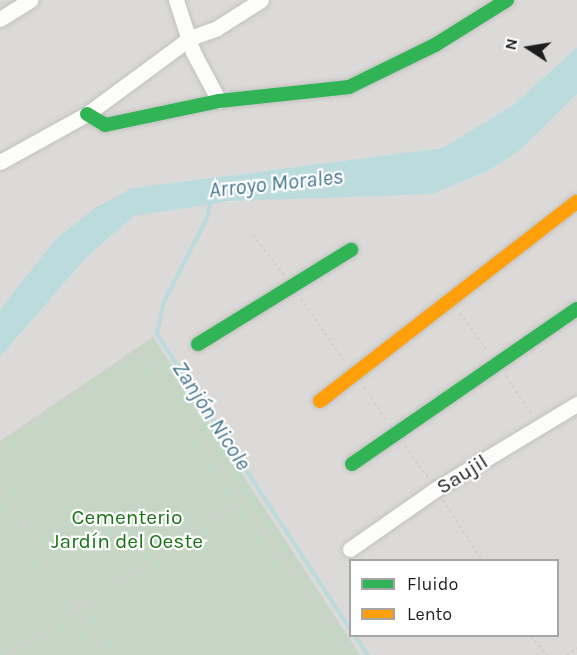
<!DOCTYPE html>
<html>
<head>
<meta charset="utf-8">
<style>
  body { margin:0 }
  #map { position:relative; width:577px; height:655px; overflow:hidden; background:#eceae7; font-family:Karla,sans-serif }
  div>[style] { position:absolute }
  .residential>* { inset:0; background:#dbdad8 }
  .cemetery>* { inset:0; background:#c6d6c4 }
  .water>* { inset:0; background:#bcdbdd }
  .stream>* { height:4px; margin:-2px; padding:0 2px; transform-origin:2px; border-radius:2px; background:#bcdbdd }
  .path>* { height:2px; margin-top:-1px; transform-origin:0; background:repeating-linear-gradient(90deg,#d9cbcb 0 3px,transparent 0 6px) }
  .roads { filter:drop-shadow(0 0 2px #c2c1bf) drop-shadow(0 0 2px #c2c1bf) }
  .street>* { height:15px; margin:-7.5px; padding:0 7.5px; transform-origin:7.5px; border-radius:7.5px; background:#fcfcfb }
  .fast>* { height:14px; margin:-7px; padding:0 7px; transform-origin:7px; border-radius:7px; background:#30b455 }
  .slow>* { height:14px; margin:-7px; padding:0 7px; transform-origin:7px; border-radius:7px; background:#ff9f0a }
  span { translate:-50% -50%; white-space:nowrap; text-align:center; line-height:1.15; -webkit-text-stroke:4.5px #fff; paint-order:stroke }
  .street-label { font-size:21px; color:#1e1e1e }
  .park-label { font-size:21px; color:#197513 }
  .water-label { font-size:22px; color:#477790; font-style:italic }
  .legend { position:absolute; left:349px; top:559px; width:210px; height:78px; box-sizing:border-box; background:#fff; border:2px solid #a5a5a5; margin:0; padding:8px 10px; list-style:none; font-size:18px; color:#1e1e1e }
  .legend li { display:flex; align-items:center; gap:12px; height:30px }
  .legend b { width:30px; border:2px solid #a5a5a5 }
  .north { position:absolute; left:499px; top:18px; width:60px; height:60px; -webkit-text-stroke:4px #fff; paint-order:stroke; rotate:282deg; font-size:16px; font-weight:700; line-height:24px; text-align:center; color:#1e1e1e }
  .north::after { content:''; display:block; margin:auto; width:21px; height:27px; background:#1e1e1e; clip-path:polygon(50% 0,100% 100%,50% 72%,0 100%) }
</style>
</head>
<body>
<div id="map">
  <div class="residential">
    <i style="clip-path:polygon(0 0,577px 0,577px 47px,513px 105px,442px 148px,132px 188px,0 310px)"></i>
    <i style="clip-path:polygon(evenodd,577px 94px,577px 655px,0 655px,0 357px,87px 257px,134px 216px,172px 207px,305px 195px,433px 194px,488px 171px,519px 151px,577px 94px,350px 560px,558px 560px,558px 636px,350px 636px,350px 560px)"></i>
  </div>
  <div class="cemetery">
    <i style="clip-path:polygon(153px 337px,360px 655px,0 655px,0 441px)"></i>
  </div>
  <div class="water">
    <i style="clip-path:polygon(577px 47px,577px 94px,519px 151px,488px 171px,433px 194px,231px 201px,134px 216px,87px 257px,0 357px,0 310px,6px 302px,55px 240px,95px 208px,132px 188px,442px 148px,513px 105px)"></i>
  </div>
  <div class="stream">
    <i style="left:211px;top:198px;width:20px;rotate:101deg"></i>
    <i style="left:207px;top:218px;width:97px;rotate:117.1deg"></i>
    <i style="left:163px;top:304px;width:31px;rotate:101deg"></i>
    <i style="left:157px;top:334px;width:353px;rotate:56.8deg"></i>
    <i style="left:355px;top:636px;width:23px;rotate:56deg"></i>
  </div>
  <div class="path">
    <i style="left:253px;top:235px;width:51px;rotate:52.2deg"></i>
    <i style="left:301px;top:299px;width:78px;rotate:54.9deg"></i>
    <i style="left:460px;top:313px;width:48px;rotate:54.3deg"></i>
    <i style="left:506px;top:376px;width:48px;rotate:56deg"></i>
    <i style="left:364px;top:387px;width:42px;rotate:55.6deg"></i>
    <i style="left:0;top:443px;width:168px;rotate:-33.6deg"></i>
    <i style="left:140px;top:350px;width:370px;rotate:55.5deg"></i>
    <i style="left:405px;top:446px;width:39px;rotate:54deg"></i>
    <i style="left:0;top:490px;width:197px;rotate:56.8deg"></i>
    <i style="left:443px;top:500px;width:72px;rotate:57deg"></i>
    <i style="left:531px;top:636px;width:25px;rotate:50deg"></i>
    <i style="left:8px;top:655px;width:282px;rotate:-33.4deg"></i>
    <i style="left:566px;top:655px;width:13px;rotate:-32deg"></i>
  </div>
  <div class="roads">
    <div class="street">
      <i style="left:176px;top:0;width:55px;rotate:71.9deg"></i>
      <i style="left:193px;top:52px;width:55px;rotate:62deg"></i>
      <i style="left:0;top:19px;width:36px;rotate:-32deg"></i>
      <i style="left:0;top:162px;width:99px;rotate:-28.9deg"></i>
      <i style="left:87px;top:114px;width:128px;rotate:-36.4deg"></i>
      <i style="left:190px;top:38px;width:29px;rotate:-20deg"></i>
      <i style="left:217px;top:28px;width:52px;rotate:-32.5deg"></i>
      <i style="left:350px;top:549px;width:105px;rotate:-34.9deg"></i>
      <i style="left:436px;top:489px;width:165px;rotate:-31.1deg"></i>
    </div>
    <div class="fast">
      <i style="left:87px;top:114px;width:21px;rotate:31deg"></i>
      <i style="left:105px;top:125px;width:116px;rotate:-11.9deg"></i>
      <i style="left:219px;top:101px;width:131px;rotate:-6.1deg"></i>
      <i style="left:349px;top:87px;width:96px;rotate:-26deg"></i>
      <i style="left:435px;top:45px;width:85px;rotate:-32deg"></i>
      <i style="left:198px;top:344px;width:180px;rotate:-31.6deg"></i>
      <i style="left:352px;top:464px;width:273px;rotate:-34.6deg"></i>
    </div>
    <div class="slow">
      <i style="left:320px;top:401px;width:325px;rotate:-37.8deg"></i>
    </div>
  </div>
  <div class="street-label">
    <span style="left:462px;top:474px;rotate:-32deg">Saujil</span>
  </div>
  <div class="park-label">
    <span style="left:127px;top:529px">Cementerio<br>Jardín del Oeste</span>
  </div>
  <div class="water-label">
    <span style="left:276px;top:184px;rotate:-6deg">Arroyo Morales</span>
    <span style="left:211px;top:416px;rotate:57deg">Zanjón Nicole</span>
  </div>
  <ul class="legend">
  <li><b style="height:8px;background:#30b455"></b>Fluido</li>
  <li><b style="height:8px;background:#ff9f0a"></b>Lento</li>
  </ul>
  <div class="north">N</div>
</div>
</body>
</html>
